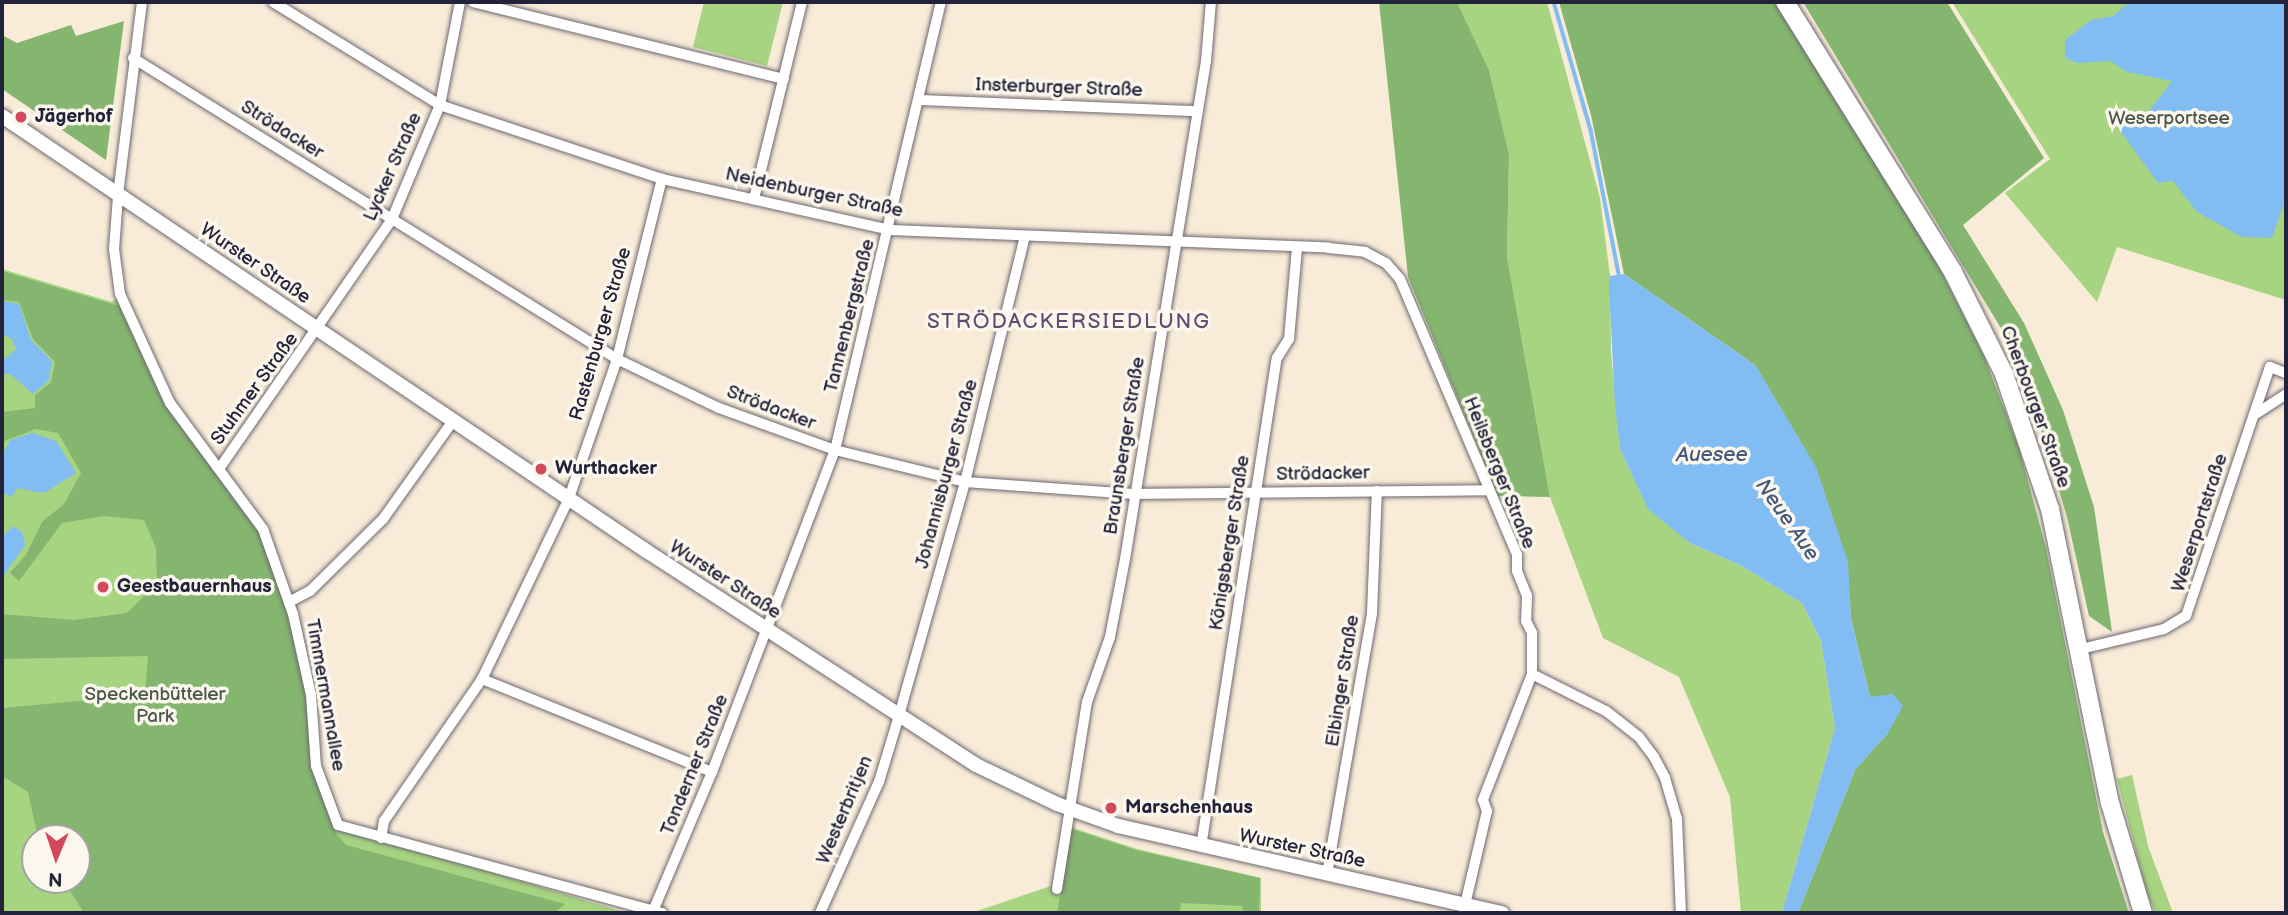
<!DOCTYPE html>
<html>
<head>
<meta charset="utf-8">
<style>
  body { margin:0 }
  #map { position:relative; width:2288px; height:915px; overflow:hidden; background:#f8ebd7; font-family:"Balsamiq Sans",sans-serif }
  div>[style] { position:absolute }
  .green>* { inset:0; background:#a7d481 }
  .forest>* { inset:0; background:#85b66f }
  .water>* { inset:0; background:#81bcf3 }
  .stream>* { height:3.5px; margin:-1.75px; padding:0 1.75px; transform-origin:1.75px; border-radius:1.75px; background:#81bcf3 }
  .roads { filter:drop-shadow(0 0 2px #6d6872) drop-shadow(0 0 2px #6d6872) }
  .minor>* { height:10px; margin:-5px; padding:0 5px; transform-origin:5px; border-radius:5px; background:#fff }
  .tertiary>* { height:14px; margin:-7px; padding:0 7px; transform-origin:7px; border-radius:7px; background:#fff }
  .primary>* { height:18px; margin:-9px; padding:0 9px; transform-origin:9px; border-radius:9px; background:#fff }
  .dots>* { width:19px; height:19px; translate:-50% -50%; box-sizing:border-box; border:4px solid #fbf7ec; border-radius:50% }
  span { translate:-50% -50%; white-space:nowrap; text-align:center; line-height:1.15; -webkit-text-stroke:7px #fbf7ec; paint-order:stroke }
  .street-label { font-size:19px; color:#22223b }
  .poi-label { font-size:19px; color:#22223b; font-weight:700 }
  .left { translate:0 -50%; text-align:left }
  .park-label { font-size:19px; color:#4a5750 }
  .neighbourhood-label { font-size:21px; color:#614d72; letter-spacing:2px }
  .water-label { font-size:21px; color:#43587b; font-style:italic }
  .frame { position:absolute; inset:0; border:4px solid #22223b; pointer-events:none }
  .north { position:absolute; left:21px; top:824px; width:70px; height:70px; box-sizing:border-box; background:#fbf7ec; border:2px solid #a4a2a5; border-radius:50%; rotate:182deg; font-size:19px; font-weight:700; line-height:28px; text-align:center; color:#22223b }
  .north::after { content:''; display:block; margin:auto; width:24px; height:32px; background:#d1495b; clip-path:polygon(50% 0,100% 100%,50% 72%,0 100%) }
</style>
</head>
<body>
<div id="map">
  <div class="green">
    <i style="clip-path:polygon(704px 2px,783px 2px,767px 66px,693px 47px)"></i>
    <i style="clip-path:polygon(1457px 2px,1547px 2px,1600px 198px,1610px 276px,1611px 353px,1620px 449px,1648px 508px,1690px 543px,1740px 565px,1802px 603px,1821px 641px,1835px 728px,1782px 913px,1741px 913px,1730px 797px,1679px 677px,1603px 638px,1550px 497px,1507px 257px,1509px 154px,1489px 70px)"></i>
    <i style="clip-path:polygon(1952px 2px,2286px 2px,2286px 300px,2117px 247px,2097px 302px,2005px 193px,2050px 159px)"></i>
    <i style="clip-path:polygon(evenodd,2px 269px,112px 302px,118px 297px,337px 826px,627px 913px,2px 913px,2px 269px,35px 838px,77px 838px,77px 880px,35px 880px,35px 838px)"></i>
    <i style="clip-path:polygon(2132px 775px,2148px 846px,2173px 913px,2156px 913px,2147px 894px,2117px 779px)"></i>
    <i style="clip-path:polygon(1064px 825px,1137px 849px,1261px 878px,1261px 913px,971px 913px,1054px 885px)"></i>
  </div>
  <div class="forest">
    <i style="clip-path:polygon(1379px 2px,1457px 2px,1489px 70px,1509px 154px,1507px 257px,1550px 497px,1498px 496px,1408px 277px)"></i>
    <i style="clip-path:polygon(1559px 2px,1775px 2px,1928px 245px,1984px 356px,2019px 448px,2046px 548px,2103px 832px,2129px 913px,1798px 913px,1855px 770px,1888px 733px,1870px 697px,1851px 619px,1847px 562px,1816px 468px,1755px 365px,1624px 274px,1591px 115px)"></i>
    <i style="clip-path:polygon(1803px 2px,1947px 2px,2044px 158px,1963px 225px,2024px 323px,2063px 410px,2094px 507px,2112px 632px,2089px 616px,2067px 517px,2040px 427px,2002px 330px)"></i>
    <i style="clip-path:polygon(124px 21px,106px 160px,2px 89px,2px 35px,17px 43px,71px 25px,76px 36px)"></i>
    <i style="clip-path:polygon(2px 271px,119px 306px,168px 407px,260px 531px,286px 603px,307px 696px,313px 766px,337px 835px,346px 845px,565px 904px,554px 913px,84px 913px,63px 880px,77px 880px,77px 838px,38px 838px,28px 792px,2px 776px,2px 708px,145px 695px,148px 656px,2px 659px,2px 614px,74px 620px,127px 613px,157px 583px,156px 548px,144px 520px,104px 516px,62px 523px,19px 581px,10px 573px,26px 555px,42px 522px,64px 504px,81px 473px,58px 433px,36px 429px,2px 442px,2px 412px,35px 408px,35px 395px,51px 382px,55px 362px,33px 339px,19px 302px,2px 300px)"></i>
    <i style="clip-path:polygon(1072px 829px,1136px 850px,1260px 878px,1259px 913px,1243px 913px,1242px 906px,1181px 903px,1180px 913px,1057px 913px)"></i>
  </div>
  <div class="water">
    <i style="clip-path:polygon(2130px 2px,2286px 2px,2286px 197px,2272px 238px,2242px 237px,2197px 212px,2173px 181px,2158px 183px,2119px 129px,2149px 111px,2172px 81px,2127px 72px,2110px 61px,2077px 63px,2065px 58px,2065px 40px,2091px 20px,2113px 16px)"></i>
    <i style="clip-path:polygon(1624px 274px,1755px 365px,1816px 467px,1848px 562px,1851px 619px,1870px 697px,1893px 694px,1903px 706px,1888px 733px,1855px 770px,1798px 913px,1782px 913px,1835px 728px,1821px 641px,1802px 603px,1740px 565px,1690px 543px,1648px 509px,1620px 449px,1615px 406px,1609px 286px,1610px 276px)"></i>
    <i style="clip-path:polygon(2px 301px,19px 304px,31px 340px,52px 361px,49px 380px,33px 394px,13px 376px,6px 373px,2px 377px,2px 361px,16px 349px,12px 339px,2px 334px)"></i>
    <i style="clip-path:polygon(33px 433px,56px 441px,76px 473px,44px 493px,18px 488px,11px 497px,2px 492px,2px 456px,10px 440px)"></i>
    <i style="clip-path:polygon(13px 526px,22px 532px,25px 545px,2px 578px,2px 537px)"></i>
  </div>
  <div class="stream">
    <i style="left:1554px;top:2px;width:133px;rotate:73.9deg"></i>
    <i style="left:1591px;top:130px;width:152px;rotate:79deg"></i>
  </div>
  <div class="roads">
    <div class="minor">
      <i style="left:142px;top:2px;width:195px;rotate:97.1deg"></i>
      <i style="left:118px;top:196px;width:53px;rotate:94.3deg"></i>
      <i style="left:114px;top:249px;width:45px;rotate:82.4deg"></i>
      <i style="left:120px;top:294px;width:120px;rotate:65.4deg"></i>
      <i style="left:170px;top:403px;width:157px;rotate:53.6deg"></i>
      <i style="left:263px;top:529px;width:90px;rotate:70.6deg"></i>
      <i style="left:293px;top:614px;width:83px;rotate:77.5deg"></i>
      <i style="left:311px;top:695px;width:71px;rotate:86deg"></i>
      <i style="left:316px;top:766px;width:63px;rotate:69.6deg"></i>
      <i style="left:338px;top:825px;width:336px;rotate:15.2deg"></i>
      <i style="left:273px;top:2px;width:196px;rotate:31.7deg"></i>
      <i style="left:440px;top:105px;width:234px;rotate:18.4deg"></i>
      <i style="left:662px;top:179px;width:234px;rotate:12.6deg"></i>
      <i style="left:890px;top:230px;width:439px;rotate:2.3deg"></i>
      <i style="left:1329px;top:248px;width:36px;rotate:6deg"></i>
      <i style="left:1365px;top:252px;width:24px;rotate:28deg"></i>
      <i style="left:1386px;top:263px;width:21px;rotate:49deg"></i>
      <i style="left:1400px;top:279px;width:300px;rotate:67deg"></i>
      <i style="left:1517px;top:555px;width:16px;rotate:90deg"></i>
      <i style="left:1517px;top:571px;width:27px;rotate:68deg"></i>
      <i style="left:1527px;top:596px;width:25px;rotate:92deg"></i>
      <i style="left:1526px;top:621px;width:13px;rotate:63deg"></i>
      <i style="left:1532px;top:633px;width:41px;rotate:90deg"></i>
      <i style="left:1532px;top:674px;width:135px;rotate:111.3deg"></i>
      <i style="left:1483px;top:800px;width:12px;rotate:70deg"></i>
      <i style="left:1487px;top:811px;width:105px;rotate:103.2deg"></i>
      <i style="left:473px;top:2px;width:320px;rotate:13.9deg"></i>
      <i style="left:133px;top:58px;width:570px;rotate:31.88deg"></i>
      <i style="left:617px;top:359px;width:113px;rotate:25.7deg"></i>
      <i style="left:719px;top:408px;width:123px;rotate:19.9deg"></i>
      <i style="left:835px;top:450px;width:134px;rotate:13.8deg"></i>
      <i style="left:965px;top:482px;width:169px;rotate:4.1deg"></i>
      <i style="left:1134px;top:494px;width:353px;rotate:-0.6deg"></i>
      <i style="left:919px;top:100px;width:279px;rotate:2.3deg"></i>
      <i style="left:754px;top:199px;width:203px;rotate:-76.3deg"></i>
      <i style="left:2254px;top:415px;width:38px;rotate:-33deg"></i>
      <i style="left:219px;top:469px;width:304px;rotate:-55.3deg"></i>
      <i style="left:392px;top:219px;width:124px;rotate:-67.2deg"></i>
      <i style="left:440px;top:105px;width:105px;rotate:-79deg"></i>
      <i style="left:289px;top:602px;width:24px;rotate:-28deg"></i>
      <i style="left:310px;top:591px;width:103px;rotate:-44.6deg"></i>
      <i style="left:383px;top:519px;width:120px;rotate:-54.5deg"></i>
      <i style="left:2081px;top:649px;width:85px;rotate:-13.5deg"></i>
      <i style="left:2164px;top:629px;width:26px;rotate:-31deg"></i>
      <i style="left:2186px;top:616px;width:263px;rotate:-71.4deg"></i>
      <i style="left:2270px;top:367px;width:17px;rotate:21deg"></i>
      <i style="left:1532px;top:674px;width:83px;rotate:26.6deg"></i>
      <i style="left:1606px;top:711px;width:42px;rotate:38.2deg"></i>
      <i style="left:1639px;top:737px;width:25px;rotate:53deg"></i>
      <i style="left:1654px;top:757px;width:24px;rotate:62deg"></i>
      <i style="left:1665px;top:778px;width:43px;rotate:73.7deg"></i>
      <i style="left:1677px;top:819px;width:94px;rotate:87.6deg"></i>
      <i style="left:482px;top:679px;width:248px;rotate:22deg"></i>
      <i style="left:381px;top:838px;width:17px;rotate:-80deg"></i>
      <i style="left:384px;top:821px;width:173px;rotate:-55.4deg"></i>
      <i style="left:482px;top:679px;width:201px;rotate:-64.3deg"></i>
      <i style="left:569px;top:498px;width:147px;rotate:-70.9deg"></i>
      <i style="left:617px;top:359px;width:186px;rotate:-76deg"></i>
      <i style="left:1201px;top:847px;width:495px;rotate:-81.2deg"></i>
      <i style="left:1277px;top:358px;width:22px;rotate:-58deg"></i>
      <i style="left:1289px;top:339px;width:92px;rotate:-85deg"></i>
      <i style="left:1327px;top:874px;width:265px;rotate:-80.2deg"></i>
      <i style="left:1372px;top:613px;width:122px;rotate:-87.7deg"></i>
      <i style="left:1057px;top:889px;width:189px;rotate:-80.9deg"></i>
      <i style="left:1087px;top:702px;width:69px;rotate:-70.5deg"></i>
      <i style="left:1110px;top:637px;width:79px;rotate:-79.1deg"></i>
      <i style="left:1125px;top:559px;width:505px;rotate:-80.76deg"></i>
      <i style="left:1206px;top:61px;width:59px;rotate:-85.2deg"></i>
      <i style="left:653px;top:911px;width:151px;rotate:-67deg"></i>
      <i style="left:712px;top:772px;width:345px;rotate:-69.1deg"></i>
      <i style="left:835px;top:450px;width:460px;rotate:-76.7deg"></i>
      <i style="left:820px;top:913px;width:144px;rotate:-65.8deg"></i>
      <i style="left:879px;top:782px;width:66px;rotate:-73.2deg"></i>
      <i style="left:898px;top:719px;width:246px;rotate:-74.2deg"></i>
      <i style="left:965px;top:482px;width:253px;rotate:-76.3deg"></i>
    </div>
    <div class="tertiary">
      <i style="left:2px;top:116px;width:779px;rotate:34.02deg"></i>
      <i style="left:648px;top:552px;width:391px;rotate:33deg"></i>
      <i style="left:976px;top:765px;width:90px;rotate:25.7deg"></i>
      <i style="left:1057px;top:804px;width:65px;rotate:19.8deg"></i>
      <i style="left:1118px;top:826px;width:394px;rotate:12.8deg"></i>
    </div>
    <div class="primary">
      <i style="left:1785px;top:2px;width:318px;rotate:58.1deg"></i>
      <i style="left:1953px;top:272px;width:114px;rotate:63.4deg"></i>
      <i style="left:2004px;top:374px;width:143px;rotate:71.2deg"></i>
      <i style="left:2050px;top:509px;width:300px;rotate:78.5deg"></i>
      <i style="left:2110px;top:803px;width:115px;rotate:73.3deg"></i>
    </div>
  </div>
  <div class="dots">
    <i style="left:21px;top:117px;background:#d1495b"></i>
    <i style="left:541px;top:469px;background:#d1495b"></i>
    <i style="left:103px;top:587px;background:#d1495b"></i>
    <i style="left:1111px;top:808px;background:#d1495b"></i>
  </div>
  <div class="street-label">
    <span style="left:1059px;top:88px;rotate:2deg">Insterburger Straße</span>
    <span style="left:282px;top:130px;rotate:32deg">Strödacker</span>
    <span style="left:393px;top:167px;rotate:-66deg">Lycker Straße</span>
    <span style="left:814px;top:193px;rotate:12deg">Neidenburger Straße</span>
    <span style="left:255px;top:264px;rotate:34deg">Wurster Straße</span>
    <span style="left:850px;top:316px;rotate:-76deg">Tannenbergstraße</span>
    <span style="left:601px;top:334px;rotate:-74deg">Rastenburger Straße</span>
    <span style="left:255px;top:389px;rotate:-54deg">Stuhmer Straße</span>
    <span style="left:2035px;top:407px;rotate:70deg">Cherbourger Straße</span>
    <span style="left:771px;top:408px;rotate:21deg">Strödacker</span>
    <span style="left:1125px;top:446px;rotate:-81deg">Braunsberger Straße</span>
    <span style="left:1499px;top:473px;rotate:68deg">Heilsberger Straße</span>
    <span style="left:947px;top:474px;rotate:-75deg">Johannisburger Straße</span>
    <span style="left:1323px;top:474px;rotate:-1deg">Strödacker</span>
    <span style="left:2200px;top:523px;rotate:-72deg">Weserportstraße</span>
    <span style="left:1230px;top:543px;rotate:-81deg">Königsberger Straße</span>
    <span style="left:725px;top:580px;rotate:33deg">Wurster Straße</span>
    <span style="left:1343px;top:681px;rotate:-81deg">Elbinger Straße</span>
    <span style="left:325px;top:695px;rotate:80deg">Timmermannallee</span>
    <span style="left:695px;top:765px;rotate:-68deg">Tonderner Straße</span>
    <span style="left:845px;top:810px;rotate:-67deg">Westerbritjen</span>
    <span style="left:1302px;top:849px;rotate:12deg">Wurster Straße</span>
  </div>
  <div class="poi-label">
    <span class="left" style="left:35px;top:117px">Jägerhof</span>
    <span class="left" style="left:555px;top:469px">Wurthacker</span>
    <span class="left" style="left:117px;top:587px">Geestbauernhaus</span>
    <span class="left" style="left:1125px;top:808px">Marschenhaus</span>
  </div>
  <div class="park-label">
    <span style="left:2169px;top:119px">Weserportsee</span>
    <span style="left:155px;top:706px">Speckenbütteler<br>Park</span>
  </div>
  <div class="neighbourhood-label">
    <span style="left:1069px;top:322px">STRÖDACKERSIEDLUNG</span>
  </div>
  <div class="water-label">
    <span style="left:1712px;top:455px">Auesee</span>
    <span style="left:1787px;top:520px;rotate:55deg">Neue Aue</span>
  </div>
  <div class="frame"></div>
  <div class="north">N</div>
</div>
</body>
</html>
